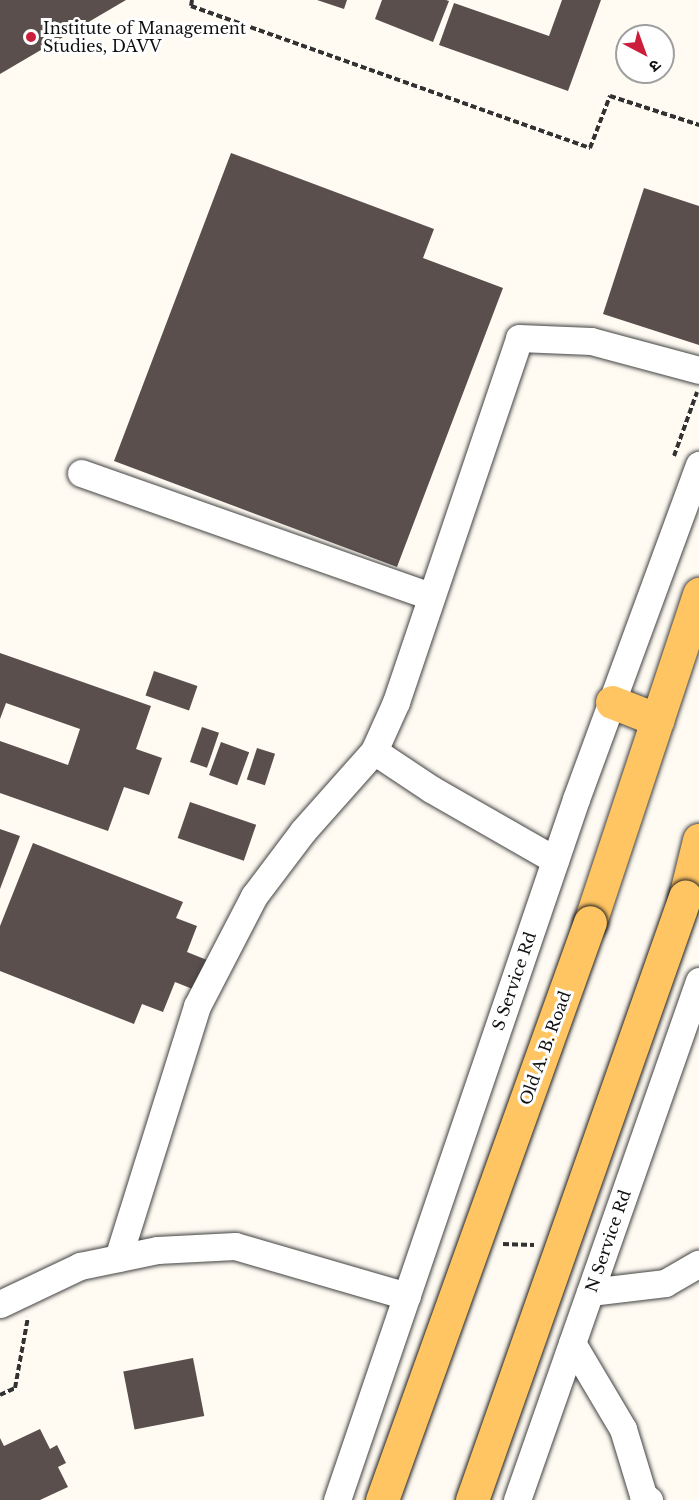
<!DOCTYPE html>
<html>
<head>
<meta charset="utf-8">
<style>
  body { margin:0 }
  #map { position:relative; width:699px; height:1500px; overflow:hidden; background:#fffbf3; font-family:"Libre Baskerville","Noto Sans Devanagari",serif }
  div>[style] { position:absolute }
  .building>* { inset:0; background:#5a4f4c; transform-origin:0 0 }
  .path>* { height:4px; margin-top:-2px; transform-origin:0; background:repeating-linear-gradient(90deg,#323232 0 6px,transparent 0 9px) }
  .roads { filter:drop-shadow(0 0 2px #434343) drop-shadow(0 0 2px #434343) }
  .minor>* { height:27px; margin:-13.5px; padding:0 13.5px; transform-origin:13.5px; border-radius:13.5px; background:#fff }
  .major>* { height:33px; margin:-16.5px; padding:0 16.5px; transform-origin:16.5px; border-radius:16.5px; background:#ffc563 }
  .bridges { filter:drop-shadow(0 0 2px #212121) drop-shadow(0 0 2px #212121) }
  .major-bridge>* { height:33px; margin:-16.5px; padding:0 16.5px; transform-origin:16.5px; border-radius:16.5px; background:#ffc563 }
  .dots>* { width:16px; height:16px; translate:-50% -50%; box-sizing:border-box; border:3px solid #fff; border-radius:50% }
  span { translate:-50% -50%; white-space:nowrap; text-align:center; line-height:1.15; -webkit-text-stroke:6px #fff; paint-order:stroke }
  .poi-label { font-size:16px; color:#101010 }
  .left { translate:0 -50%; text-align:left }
  .street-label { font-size:16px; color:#101010 }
  .north { position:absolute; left:615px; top:24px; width:60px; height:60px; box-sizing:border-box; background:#fff; border:2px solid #9f9f9f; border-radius:50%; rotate:139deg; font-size:16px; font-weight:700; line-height:24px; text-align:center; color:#101010 }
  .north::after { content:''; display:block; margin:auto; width:21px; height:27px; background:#cc1d3c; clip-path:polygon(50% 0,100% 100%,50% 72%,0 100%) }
</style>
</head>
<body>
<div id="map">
  <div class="building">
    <i style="clip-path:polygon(0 0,126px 0,0 74px)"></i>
    <i style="clip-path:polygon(317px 0,347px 0,344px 9px)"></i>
    <i style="clip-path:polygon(382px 0,446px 0,449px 1px,433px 42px,375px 19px)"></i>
    <i style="clip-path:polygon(562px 0,601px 0,568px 91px,439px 45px,454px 3px,549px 36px)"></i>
    <i style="clip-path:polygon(231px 153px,434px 229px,423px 258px,503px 288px,397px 567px,114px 461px)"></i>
    <i style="clip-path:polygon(644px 188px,699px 206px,699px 345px,603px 314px)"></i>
    <i style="clip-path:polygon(0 653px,151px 706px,136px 749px,162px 758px,149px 795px,124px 787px,108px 831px,0 793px,0 741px,68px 765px,80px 729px,6px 703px,0 719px)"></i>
    <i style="left:154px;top:671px;width:46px;height:26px;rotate:19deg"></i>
    <i style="left:202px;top:727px;width:18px;height:37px;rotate:19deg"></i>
    <i style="left:221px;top:742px;width:30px;height:35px;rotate:20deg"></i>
    <i style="left:257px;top:748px;width:19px;height:33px;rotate:18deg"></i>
    <i style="left:190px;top:802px;width:70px;height:38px;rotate:19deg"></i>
    <i style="clip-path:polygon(0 829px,20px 836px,0 889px)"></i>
    <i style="clip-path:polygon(33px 843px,183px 902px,176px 918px,197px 926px,187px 952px,212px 962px,200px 992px,175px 982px,163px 1012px,142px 1004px,134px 1024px,0 971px,0 926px)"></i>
    <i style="left:193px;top:1358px;width:59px;height:71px;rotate:79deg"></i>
    <i style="clip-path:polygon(40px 1429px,50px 1449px,57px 1445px,66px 1463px,58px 1467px,68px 1487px,40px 1500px,0 1500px,0 1438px,4px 1446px)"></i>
  </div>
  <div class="path">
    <i style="left:192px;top:0;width:6px;rotate:99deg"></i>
    <i style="left:191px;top:6px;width:424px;rotate:19.6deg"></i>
    <i style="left:590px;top:148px;width:56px;rotate:-69deg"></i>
    <i style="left:610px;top:96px;width:94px;rotate:18deg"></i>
    <i style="left:674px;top:456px;width:68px;rotate:-70.2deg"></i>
    <i style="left:503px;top:1244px;width:31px;rotate:2deg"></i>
    <i style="left:0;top:1395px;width:17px;rotate:-25deg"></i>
    <i style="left:15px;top:1388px;width:72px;rotate:-79.6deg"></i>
  </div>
  <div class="roads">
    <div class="minor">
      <i style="left:81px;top:473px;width:371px;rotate:19.4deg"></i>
      <i style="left:374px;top:751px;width:69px;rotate:33.7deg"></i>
      <i style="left:431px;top:789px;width:143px;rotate:29.8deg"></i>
      <i style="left:118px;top:1258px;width:264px;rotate:-72.6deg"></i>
      <i style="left:197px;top:1006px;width:124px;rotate:-62.6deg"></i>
      <i style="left:254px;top:896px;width:81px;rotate:-53deg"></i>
      <i style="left:303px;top:831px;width:107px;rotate:-48.4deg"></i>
      <i style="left:374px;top:751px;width:54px;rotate:-65.8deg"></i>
      <i style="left:396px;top:702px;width:384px;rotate:-71.3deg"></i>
      <i style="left:519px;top:338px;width:72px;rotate:2.4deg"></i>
      <i style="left:591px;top:341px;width:112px;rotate:15deg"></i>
      <i style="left:590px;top:1292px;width:76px;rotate:-6.8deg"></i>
      <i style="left:665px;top:1283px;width:39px;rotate:-30deg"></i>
      <i style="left:0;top:1304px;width:89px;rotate:-25.4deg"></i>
      <i style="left:80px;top:1266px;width:79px;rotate:-11.7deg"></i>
      <i style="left:157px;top:1250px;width:78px;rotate:-2.9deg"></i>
      <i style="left:235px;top:1246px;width:179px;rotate:16.2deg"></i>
      <i style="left:572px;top:1343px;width:100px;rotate:59.3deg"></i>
      <i style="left:623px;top:1429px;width:69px;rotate:73.1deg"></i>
      <i style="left:643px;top:1495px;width:8px;rotate:40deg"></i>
      <i style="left:337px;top:1500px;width:741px;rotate:-71.17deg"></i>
      <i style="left:576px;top:799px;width:356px;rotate:-69.8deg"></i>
      <i style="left:517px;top:1500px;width:550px;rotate:-70.68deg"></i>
    </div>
    <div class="major">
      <i style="left:612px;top:702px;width:49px;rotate:21.4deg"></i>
      <i style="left:685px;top:897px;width:59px;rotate:-76.2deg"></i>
      <i style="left:590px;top:922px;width:346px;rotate:-71.6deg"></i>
    </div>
  </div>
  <div class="bridges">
    <div class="major-bridge">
      <i style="left:382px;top:1500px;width:614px;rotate:-70.21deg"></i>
      <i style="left:472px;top:1500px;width:640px;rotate:-70.55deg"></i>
    </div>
  </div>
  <div class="dots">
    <i style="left:31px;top:37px;background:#cc1d3c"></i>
  </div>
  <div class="poi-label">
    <span class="left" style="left:43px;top:37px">Institute of Management<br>Studies, DAVV</span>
  </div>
  <div class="street-label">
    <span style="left:514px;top:981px;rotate:-71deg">S Service Rd</span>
    <span style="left:545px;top:1048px;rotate:-70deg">Old A. B. Road</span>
    <span style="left:608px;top:1241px;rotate:-71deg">N Service Rd</span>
  </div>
  <div class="north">उ</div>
</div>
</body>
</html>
